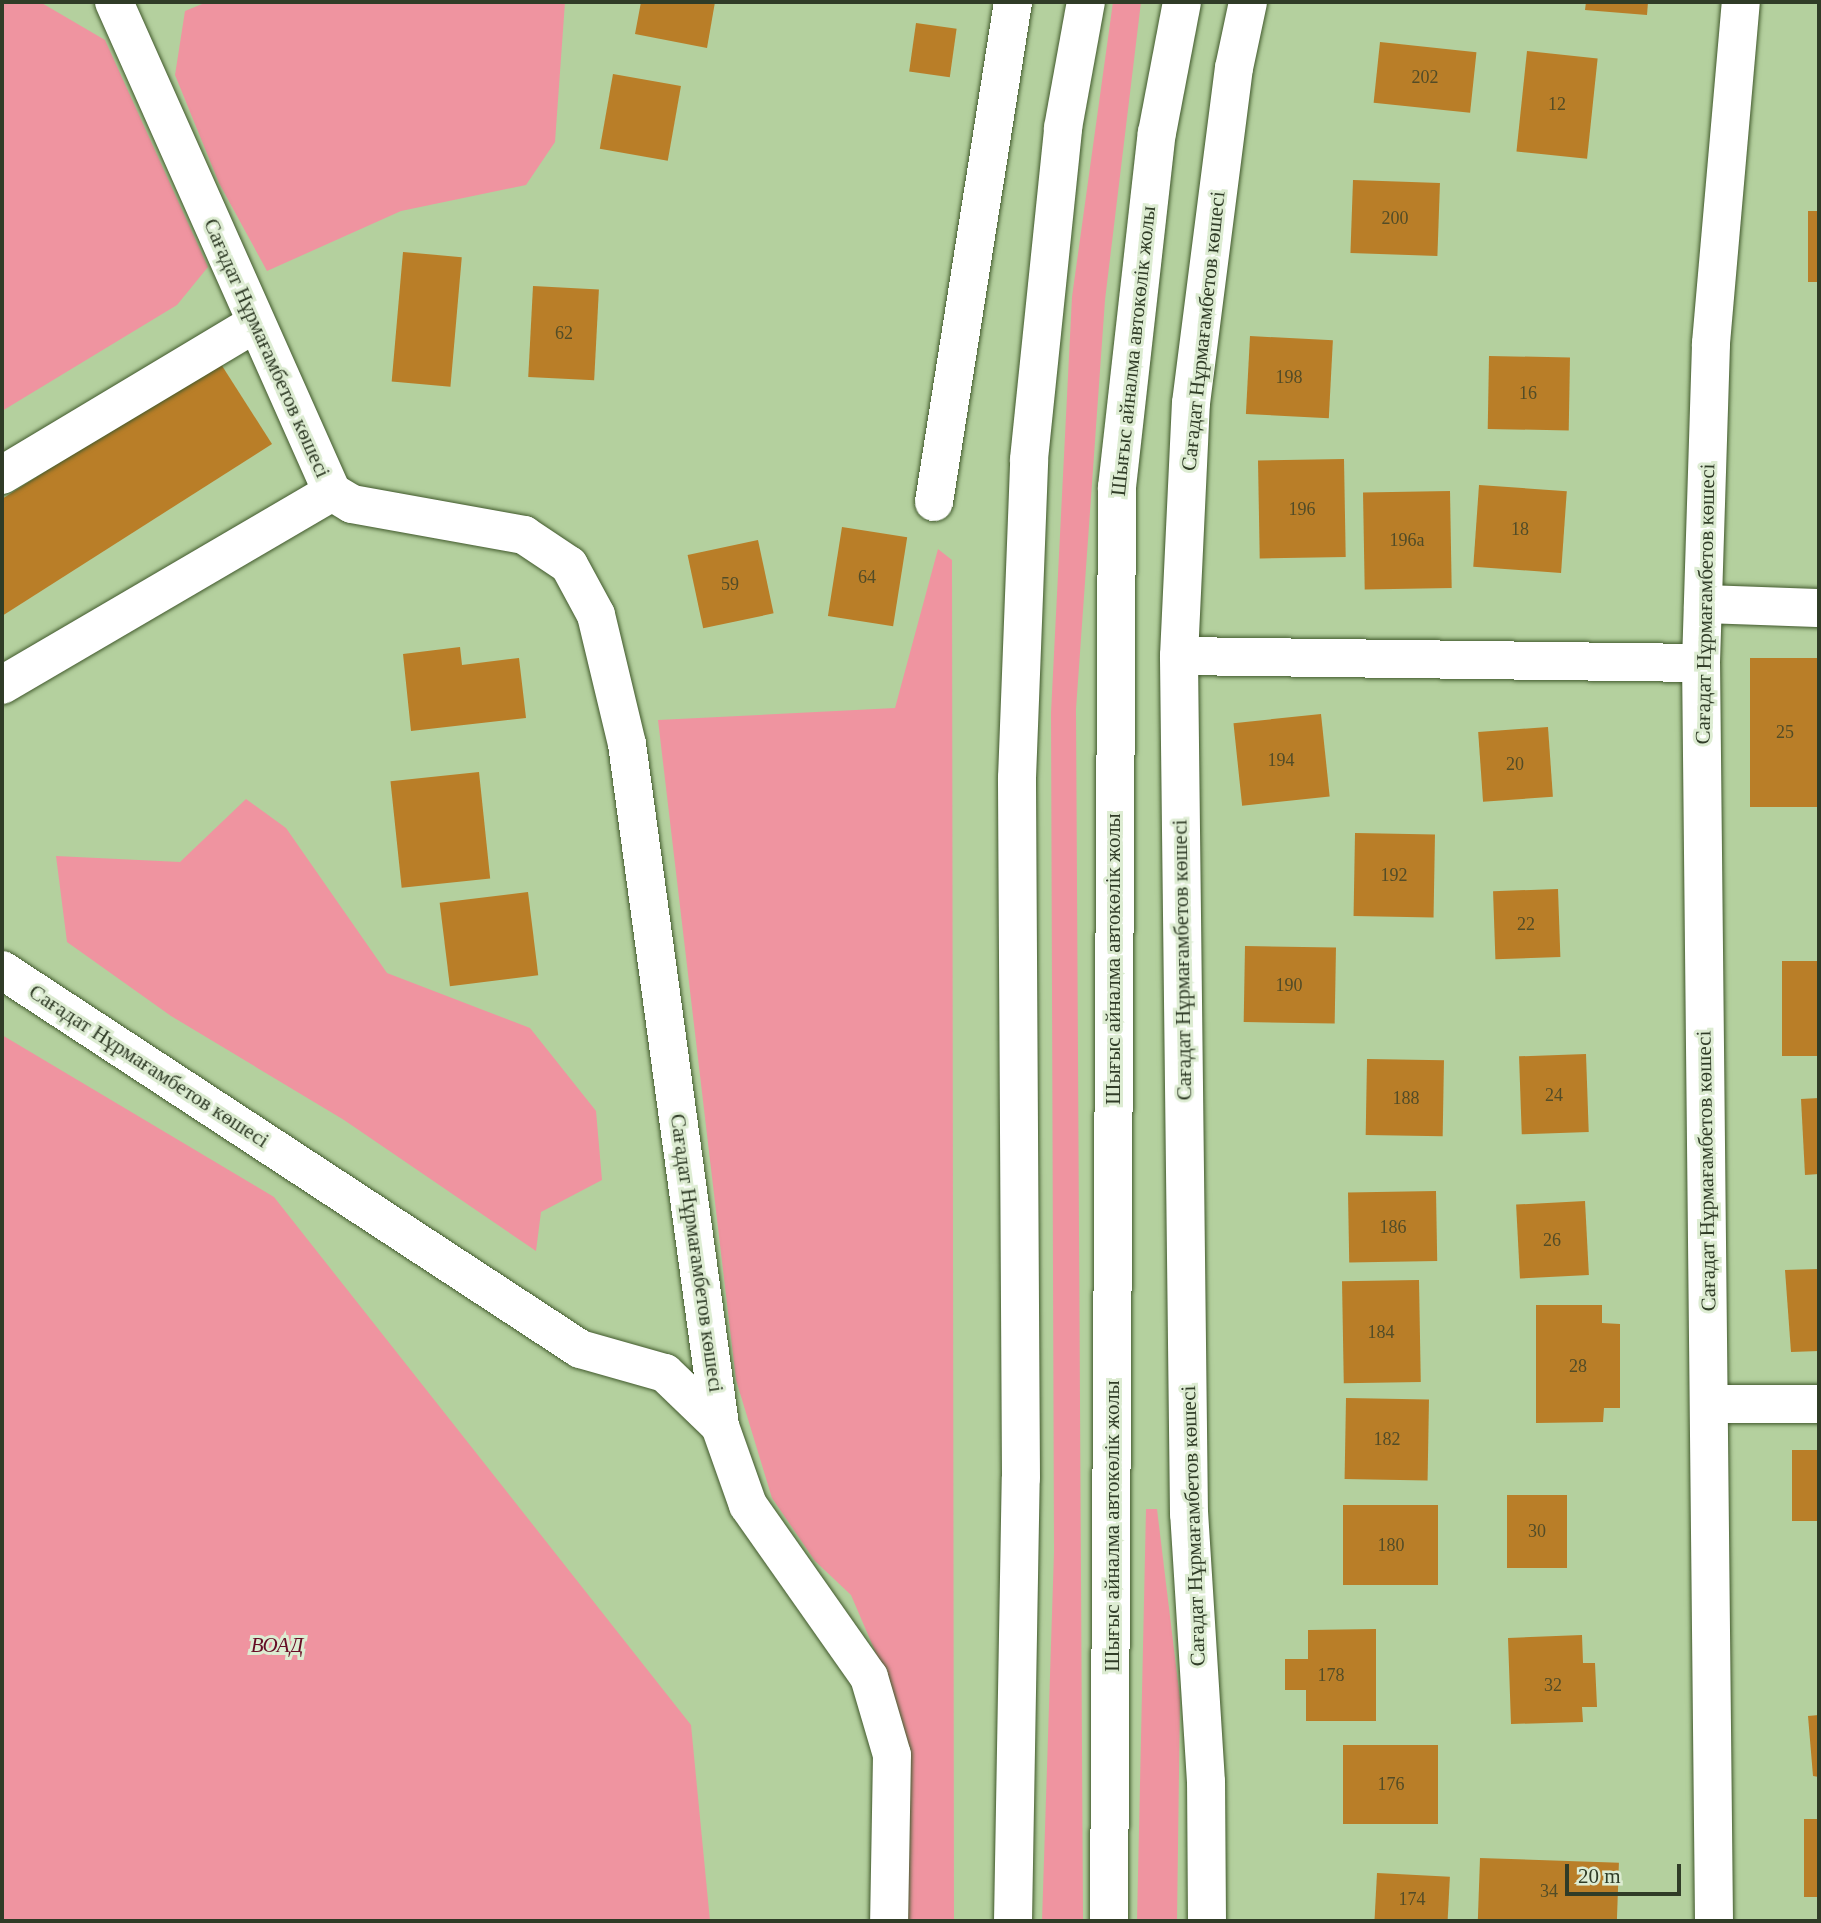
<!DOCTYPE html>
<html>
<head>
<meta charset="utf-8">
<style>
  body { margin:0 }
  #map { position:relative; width:1821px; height:1923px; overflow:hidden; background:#b4d09e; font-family:Georgia,serif }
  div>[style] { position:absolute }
  .green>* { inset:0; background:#ef94a0 }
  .building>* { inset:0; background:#b97e28; transform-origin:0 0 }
  .roads { filter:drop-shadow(0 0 2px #41592c) drop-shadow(0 0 2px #41592c) }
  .minor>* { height:38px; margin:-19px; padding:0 19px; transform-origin:19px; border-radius:19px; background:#fff }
  .major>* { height:38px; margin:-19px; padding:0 19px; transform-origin:19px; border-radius:19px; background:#fff }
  span { translate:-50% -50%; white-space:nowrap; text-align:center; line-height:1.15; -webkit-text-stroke:6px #ddecd2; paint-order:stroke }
  .number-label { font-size:18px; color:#524c27 }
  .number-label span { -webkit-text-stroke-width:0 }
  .street-label { font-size:21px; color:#303c27 }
  .park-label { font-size:21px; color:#660d25; font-style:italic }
  .frame { position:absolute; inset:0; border:4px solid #303c27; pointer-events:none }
  .scale { position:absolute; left:1565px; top:1864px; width:116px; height:32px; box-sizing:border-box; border:4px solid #303c27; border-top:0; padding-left:9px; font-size:21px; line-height:24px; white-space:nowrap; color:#303c27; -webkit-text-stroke:5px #ddecd2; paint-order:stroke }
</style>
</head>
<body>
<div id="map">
  <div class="green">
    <i style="clip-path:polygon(2px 2px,40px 2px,105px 40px,208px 267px,177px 305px,2px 411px)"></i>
    <i style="clip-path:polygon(207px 2px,565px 2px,555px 142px,526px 185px,401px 211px,267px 271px,219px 183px,175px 75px,185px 11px)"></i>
    <i style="clip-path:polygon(1113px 2px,1141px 2px,1105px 300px,1076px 709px,1083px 1921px,1042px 1921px,1054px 1552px,1051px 713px,1072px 297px)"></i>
    <i style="clip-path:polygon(938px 549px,952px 560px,954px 1921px,907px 1921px,890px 1686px,851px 1595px,815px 1561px,772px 1498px,736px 1380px,658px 720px,895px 708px)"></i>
    <i style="clip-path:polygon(246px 799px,286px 828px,387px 973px,530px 1028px,596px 1111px,602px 1180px,541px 1212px,536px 1251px,344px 1120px,171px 1016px,67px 942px,56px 856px,180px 862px)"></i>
    <i style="clip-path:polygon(2px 1035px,274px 1197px,691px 1725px,710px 1921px,2px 1921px)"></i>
    <i style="clip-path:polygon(1146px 1509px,1157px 1509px,1180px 1699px,1177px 1921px,1137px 1921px)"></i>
  </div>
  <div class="building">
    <i style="clip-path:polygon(641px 2px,715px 2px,707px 48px,635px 34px)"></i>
    <i style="clip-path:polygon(1586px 2px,1648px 2px,1647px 15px,1585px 10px)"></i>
    <i style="left:916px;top:23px;width:41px;height:49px;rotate:8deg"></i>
    <i style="left:1380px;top:42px;width:97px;height:61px;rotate:6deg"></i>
    <i style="left:1527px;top:51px;width:71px;height:101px;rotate:6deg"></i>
    <i style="left:613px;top:74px;width:69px;height:76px;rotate:10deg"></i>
    <i style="left:1353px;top:180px;width:87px;height:73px;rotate:2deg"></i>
    <i style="left:1808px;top:211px;width:11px;height:71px"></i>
    <i style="left:403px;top:252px;width:59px;height:130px;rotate:5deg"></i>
    <i style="left:533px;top:286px;width:66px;height:91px;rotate:3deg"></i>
    <i style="left:1250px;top:336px;width:83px;height:78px;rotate:3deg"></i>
    <i style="left:1489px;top:356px;width:81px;height:73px;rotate:1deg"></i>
    <i style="clip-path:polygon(219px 361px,272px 444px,2px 616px,2px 499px)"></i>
    <i style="left:1344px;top:459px;width:98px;height:86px;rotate:89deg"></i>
    <i style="left:1479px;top:485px;width:88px;height:82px;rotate:4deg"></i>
    <i style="left:1450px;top:491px;width:97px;height:87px;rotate:89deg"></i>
    <i style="left:842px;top:527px;width:66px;height:90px;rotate:9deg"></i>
    <i style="left:758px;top:540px;width:75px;height:72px;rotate:78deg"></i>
    <i style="clip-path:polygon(460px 647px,462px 665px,519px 658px,526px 718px,411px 731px,403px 654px)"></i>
    <i style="left:1750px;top:658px;width:69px;height:149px"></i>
    <i style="left:1321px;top:714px;width:83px;height:88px;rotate:84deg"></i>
    <i style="left:1548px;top:727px;width:70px;height:70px;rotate:86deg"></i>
    <i style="left:479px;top:772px;width:107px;height:89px;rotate:84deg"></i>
    <i style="left:1355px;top:833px;width:80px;height:83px;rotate:1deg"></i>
    <i style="left:1558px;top:889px;width:68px;height:65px;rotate:88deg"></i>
    <i style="left:528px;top:892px;width:84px;height:89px;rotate:83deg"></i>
    <i style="left:1245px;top:946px;width:91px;height:76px;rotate:1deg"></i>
    <i style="left:1819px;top:961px;width:95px;height:37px;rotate:90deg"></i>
    <i style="left:1586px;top:1054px;width:78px;height:67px;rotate:88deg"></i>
    <i style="left:1367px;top:1059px;width:77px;height:76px;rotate:1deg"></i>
    <i style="clip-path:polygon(1819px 1098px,1819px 1174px,1805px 1175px,1801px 1099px)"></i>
    <i style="left:1436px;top:1191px;width:70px;height:88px;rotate:89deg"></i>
    <i style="left:1585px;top:1201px;width:74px;height:69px;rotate:87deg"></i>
    <i style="clip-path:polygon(1819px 1269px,1819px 1351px,1791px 1352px,1785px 1270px)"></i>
    <i style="left:1419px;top:1280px;width:102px;height:77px;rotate:89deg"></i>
    <i style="clip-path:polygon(1536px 1305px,1602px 1305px,1602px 1323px,1620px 1324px,1620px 1408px,1604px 1408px,1603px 1422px,1536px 1423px)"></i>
    <i style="left:1346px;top:1398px;width:83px;height:81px;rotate:1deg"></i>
    <i style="left:1819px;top:1450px;width:71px;height:27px;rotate:90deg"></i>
    <i style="left:1507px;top:1495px;width:60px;height:73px"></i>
    <i style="left:1343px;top:1505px;width:95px;height:80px"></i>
    <i style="clip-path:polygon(1376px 1629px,1376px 1721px,1306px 1721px,1306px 1690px,1285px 1690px,1285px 1659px,1308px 1659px,1308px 1630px)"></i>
    <i style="clip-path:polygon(1582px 1635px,1583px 1663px,1595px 1663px,1597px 1707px,1582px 1707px,1583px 1722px,1511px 1724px,1508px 1638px)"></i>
    <i style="clip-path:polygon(1819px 1715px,1819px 1777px,1813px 1776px,1808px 1716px)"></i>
    <i style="left:1343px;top:1745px;width:95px;height:79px"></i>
    <i style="left:1804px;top:1819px;width:15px;height:78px"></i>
    <i style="left:1480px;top:1858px;width:139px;height:63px;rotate:2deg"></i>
    <i style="left:1377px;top:1873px;width:73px;height:48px;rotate:3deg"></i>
  </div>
  <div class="roads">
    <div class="minor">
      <i style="left:114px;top:2px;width:536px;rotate:66.02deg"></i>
      <i style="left:332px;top:492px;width:23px;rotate:31deg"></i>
      <i style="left:352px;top:504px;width:175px;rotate:10.2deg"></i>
      <i style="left:524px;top:535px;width:54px;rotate:33.7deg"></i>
      <i style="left:569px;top:565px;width:57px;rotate:61.6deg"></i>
      <i style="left:596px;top:615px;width:133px;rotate:76.5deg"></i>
      <i style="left:627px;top:744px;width:688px;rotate:82.23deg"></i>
      <i style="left:720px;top:1426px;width:84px;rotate:70.5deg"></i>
      <i style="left:748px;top:1505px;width:210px;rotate:54.9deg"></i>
      <i style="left:869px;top:1677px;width:81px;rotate:73.6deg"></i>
      <i style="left:892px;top:1755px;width:166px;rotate:91deg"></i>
      <i style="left:2px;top:475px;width:296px;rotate:-30.9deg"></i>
      <i style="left:934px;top:502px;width:506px;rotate:-81.02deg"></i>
      <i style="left:1703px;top:604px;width:116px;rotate:2deg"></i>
      <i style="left:1179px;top:656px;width:522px;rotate:0.77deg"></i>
      <i style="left:2px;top:685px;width:382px;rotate:-30.3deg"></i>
      <i style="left:2px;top:970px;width:691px;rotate:33.25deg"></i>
      <i style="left:580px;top:1349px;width:88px;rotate:15.8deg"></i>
      <i style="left:665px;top:1373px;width:76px;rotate:43.9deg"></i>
      <i style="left:1709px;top:1404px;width:110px"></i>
      <i style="left:1207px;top:1921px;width:139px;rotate:-90.4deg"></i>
      <i style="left:1206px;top:1782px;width:269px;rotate:-93.6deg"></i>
      <i style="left:1189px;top:1514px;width:858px;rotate:-90.67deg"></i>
      <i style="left:1179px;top:656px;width:253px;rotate:-87.3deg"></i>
      <i style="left:1191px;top:403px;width:338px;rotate:-82.7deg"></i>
      <i style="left:1234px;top:68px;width:67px;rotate:-78deg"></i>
      <i style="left:1714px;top:1921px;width:1258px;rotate:-90.59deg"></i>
      <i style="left:1701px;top:663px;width:320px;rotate:-88.2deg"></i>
      <i style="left:1711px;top:343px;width:342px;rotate:-85deg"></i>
    </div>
    <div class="major">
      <i style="left:1013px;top:1921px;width:443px;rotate:-89deg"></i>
      <i style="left:1021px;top:1478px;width:700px;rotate:-90.33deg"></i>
      <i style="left:1017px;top:778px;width:319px;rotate:-87.8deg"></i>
      <i style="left:1029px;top:459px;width:333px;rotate:-84.1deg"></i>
      <i style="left:1063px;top:128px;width:128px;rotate:-79.7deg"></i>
      <i style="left:1109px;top:1921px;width:1434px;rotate:-89.68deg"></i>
      <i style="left:1117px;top:487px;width:356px;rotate:-83.6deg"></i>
      <i style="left:1157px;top:133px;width:133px;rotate:-79.2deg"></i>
    </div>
  </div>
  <div class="number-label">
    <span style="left:1425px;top:77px">202</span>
    <span style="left:1557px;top:104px">12</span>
    <span style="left:1395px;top:218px">200</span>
    <span style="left:564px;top:333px">62</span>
    <span style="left:1289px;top:377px">198</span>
    <span style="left:1528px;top:393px">16</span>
    <span style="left:1302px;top:509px">196</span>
    <span style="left:1520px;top:529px">18</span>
    <span style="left:1407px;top:540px">196а</span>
    <span style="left:867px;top:577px">64</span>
    <span style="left:730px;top:584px">59</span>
    <span style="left:1785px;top:732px">25</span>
    <span style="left:1281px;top:760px">194</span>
    <span style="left:1515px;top:764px">20</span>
    <span style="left:1394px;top:875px">192</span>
    <span style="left:1526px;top:924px">22</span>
    <span style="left:1289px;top:985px">190</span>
    <span style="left:1554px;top:1095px">24</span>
    <span style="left:1406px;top:1098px">188</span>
    <span style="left:1393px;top:1227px">186</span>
    <span style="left:1552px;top:1240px">26</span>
    <span style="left:1381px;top:1332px">184</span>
    <span style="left:1578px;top:1366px">28</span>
    <span style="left:1387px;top:1439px">182</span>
    <span style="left:1537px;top:1531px">30</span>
    <span style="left:1391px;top:1545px">180</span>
    <span style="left:1331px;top:1675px">178</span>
    <span style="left:1553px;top:1685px">32</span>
    <span style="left:1391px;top:1784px">176</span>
    <span style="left:1549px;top:1891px">34</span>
    <span style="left:1412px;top:1899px">174</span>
  </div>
  <div class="street-label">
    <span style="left:1203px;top:331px;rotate:-84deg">Сағадат Нұрмағамбетов көшесі</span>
    <span style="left:267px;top:348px;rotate:66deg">Сағадат Нұрмағамбетов көшесі</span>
    <span style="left:1133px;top:351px;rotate:-84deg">Шығыс айналма автокөлік жолы</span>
    <span style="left:1705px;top:604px;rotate:-89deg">Сағадат Нұрмағамбетов көшесі</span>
    <span style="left:1113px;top:959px;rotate:-90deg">Шығыс айналма автокөлік жолы</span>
    <span style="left:1182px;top:960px;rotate:-91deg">Сағадат Нұрмағамбетов көшесі</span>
    <span style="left:149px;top:1066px;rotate:33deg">Сағадат Нұрмағамбетов көшесі</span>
    <span style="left:1706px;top:1171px;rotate:-91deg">Сағадат Нұрмағамбетов көшесі</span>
    <span style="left:697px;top:1253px;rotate:82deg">Сағадат Нұрмағамбетов көшесі</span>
    <span style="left:1112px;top:1526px;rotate:-90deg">Шығыс айналма автокөлік жолы</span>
    <span style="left:1193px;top:1526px;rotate:-92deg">Сағадат Нұрмағамбетов көшесі</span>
  </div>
  <div class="park-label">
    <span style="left:277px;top:1645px">ВОАД</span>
  </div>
  <div class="frame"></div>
  <div class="scale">20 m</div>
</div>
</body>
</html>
